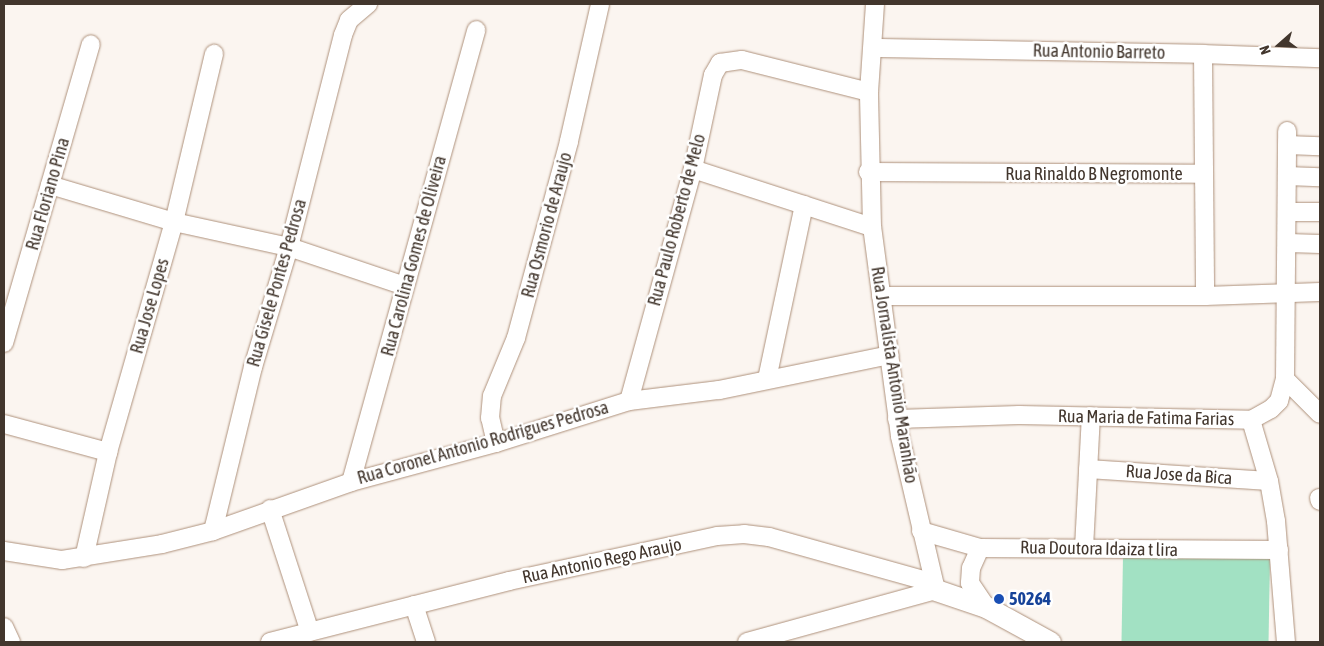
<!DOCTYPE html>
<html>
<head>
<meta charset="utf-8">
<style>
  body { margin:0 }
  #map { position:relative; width:1324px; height:646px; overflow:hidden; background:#fbf5f0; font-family:"Asap Condensed",sans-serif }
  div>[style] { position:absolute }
  .green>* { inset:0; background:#a2e1c3; transform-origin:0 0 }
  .roads { filter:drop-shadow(0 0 1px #ae917b) drop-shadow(0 0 1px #ae917b) }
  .minor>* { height:18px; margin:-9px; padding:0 9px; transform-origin:9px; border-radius:9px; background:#fff }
  .tertiary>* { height:21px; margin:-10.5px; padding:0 10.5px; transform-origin:10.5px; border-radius:10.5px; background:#fff }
  .dots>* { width:14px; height:14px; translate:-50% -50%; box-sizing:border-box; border:2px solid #fff; border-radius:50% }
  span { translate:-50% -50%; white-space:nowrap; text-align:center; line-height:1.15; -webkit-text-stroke:5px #fff; paint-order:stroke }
  .street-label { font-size:18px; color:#42362d }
  .transit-label { font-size:18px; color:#164399; font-weight:700 }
  .left { translate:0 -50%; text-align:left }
  .frame { position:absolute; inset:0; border:5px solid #42362d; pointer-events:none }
  .north { position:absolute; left:1254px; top:20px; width:50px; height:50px; -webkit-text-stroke:4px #fff; paint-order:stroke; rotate:251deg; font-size:14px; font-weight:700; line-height:20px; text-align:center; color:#42362d }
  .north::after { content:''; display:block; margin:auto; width:18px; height:22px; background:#42362d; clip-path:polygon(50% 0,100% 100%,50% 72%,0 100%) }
</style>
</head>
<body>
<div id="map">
  <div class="green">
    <i style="left:1123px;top:556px;width:147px;height:86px;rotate:1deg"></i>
  </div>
  <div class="roads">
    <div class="minor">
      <i style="left:875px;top:48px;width:328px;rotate:1deg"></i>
      <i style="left:1203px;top:54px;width:242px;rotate:89.5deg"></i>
      <i style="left:1203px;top:54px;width:117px;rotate:2deg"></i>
      <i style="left:1287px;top:145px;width:33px;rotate:2deg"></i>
      <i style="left:693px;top:169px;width:188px;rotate:18deg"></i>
      <i style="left:868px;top:172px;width:335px;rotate:0.3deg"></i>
      <i style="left:1287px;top:176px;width:33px;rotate:2deg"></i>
      <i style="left:50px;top:185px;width:129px;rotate:16.6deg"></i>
      <i style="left:174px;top:222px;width:118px;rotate:12.3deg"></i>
      <i style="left:289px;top:247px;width:122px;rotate:18.6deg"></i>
      <i style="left:1288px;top:212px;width:32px"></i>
      <i style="left:1288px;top:243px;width:32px;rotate:2deg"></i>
      <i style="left:881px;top:296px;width:324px"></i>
      <i style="left:1205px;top:296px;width:115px;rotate:-2deg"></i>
      <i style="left:4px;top:343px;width:311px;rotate:-73.8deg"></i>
      <i style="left:767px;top:379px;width:178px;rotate:-78deg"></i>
      <i style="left:1285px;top:379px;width:49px;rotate:45deg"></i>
      <i style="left:629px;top:401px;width:241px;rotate:-74.6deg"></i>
      <i style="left:693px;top:169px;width:96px;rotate:-78deg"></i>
      <i style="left:713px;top:75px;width:14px;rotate:-60deg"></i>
      <i style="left:720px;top:63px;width:22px;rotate:-8deg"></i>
      <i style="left:742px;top:60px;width:131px;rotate:14.1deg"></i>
      <i style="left:897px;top:419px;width:122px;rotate:-1.9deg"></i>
      <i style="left:1019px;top:415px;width:232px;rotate:1.2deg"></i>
      <i style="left:1251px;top:420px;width:23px;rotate:-29deg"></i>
      <i style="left:1271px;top:409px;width:11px;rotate:-45deg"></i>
      <i style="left:1279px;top:401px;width:23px;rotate:-75deg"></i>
      <i style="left:1285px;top:379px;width:248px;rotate:-89.5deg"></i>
      <i style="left:1251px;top:420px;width:64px;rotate:73.6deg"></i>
      <i style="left:1269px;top:481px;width:41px;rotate:80.1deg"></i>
      <i style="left:1276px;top:521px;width:121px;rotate:85.3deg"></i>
      <i style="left:4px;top:424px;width:108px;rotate:15.1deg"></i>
      <i style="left:496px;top:443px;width:26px;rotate:-103deg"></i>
      <i style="left:490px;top:418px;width:22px;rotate:-85deg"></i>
      <i style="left:492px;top:396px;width:63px;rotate:-67.5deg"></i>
      <i style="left:516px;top:338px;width:204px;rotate:-74.9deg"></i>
      <i style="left:569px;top:141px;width:140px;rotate:-77.2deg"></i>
      <i style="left:1088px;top:469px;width:181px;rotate:3.8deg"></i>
      <i style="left:351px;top:482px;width:469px;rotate:-74.5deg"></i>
      <i style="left:1319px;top:498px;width:3px;rotate:72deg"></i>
      <i style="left:270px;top:509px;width:129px;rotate:72deg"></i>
      <i style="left:213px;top:531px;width:169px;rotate:-76.3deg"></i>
      <i style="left:253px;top:367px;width:125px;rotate:-73.3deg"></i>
      <i style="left:289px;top:247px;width:219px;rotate:-75.7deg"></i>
      <i style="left:343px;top:35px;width:16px;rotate:-68deg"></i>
      <i style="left:349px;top:20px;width:25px;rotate:-40deg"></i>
      <i style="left:921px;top:531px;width:61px;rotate:16.1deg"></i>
      <i style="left:980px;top:548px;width:299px;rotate:0.4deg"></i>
      <i style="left:980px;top:548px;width:22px;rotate:114deg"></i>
      <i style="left:971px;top:568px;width:15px;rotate:94deg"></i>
      <i style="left:970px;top:583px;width:29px;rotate:56deg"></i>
      <i style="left:1084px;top:548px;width:132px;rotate:-87deg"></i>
      <i style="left:4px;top:551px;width:59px;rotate:8.8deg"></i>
      <i style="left:62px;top:560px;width:101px;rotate:-9.1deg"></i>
      <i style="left:162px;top:544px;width:53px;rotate:-14.3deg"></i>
      <i style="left:213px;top:531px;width:146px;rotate:-19.5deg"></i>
      <i style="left:351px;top:482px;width:150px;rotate:-15.1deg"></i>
      <i style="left:496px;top:443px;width:139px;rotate:-17.5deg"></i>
      <i style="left:629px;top:401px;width:91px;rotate:-7deg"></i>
      <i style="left:719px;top:390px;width:174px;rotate:-11.6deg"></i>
      <i style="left:84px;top:558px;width:109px;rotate:-77.2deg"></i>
      <i style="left:108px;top:452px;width:239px;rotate:-74deg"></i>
      <i style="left:174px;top:222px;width:173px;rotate:-76.6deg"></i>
      <i style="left:414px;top:605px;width:39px;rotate:72deg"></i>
      <i style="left:4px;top:627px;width:17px;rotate:65deg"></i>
      <i style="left:270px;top:642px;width:247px;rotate:-14.3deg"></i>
      <i style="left:509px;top:581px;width:213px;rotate:-12.2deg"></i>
      <i style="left:717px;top:536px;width:27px;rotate:-4deg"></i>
      <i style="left:744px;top:534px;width:25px;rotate:7deg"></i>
      <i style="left:769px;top:537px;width:171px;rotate:15.6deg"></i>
      <i style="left:747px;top:642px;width:196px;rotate:-15.4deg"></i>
      <i style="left:936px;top:590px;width:158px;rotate:-103.2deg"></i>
      <i style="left:900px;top:436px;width:211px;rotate:-97.6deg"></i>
      <i style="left:872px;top:227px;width:135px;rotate:-91.3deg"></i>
      <i style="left:869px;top:92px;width:88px;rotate:-86.1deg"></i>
    </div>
    <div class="tertiary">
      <i style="left:936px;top:590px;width:53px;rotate:18.8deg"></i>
      <i style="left:986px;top:607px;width:73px;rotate:28.7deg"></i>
    </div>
  </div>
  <div class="dots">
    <i style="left:999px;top:599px;background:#1a4fb4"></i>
  </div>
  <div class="street-label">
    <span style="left:1099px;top:52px;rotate:1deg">Rua Antonio Barreto</span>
    <span style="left:1094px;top:174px">Rua Rinaldo B Negromonte</span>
    <span style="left:48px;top:194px;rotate:-74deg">Rua Floriano Pina</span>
    <span style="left:677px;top:220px;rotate:-75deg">Rua Paulo Roberto de Melo</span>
    <span style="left:547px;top:225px;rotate:-75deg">Rua Osmorio de Araujo</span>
    <span style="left:414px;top:256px;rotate:-75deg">Rua Carolina Gomes de Oliveira</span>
    <span style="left:277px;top:283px;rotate:-74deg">Rua Gisele Pontes Pedrosa</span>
    <span style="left:150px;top:306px;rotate:-74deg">Rua Jose Lopes</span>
    <span style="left:894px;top:375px;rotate:81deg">Rua Jornalista Antonio Maranhão</span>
    <span style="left:1146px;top:418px;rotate:1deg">Rua Maria de Fatima Farias</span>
    <span style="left:483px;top:443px;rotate:-16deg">Rua Coronel Antonio Rodrigues Pedrosa</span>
    <span style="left:1179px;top:475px;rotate:4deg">Rua Jose da Bica</span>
    <span style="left:1099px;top:549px;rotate:1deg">Rua Doutora Idaiza t lira</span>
    <span style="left:602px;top:561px;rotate:-12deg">Rua Antonio Rego Araujo</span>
  </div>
  <div class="transit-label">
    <span class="left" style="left:1009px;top:599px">50264</span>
  </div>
  <div class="frame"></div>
  <div class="north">N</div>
</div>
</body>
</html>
